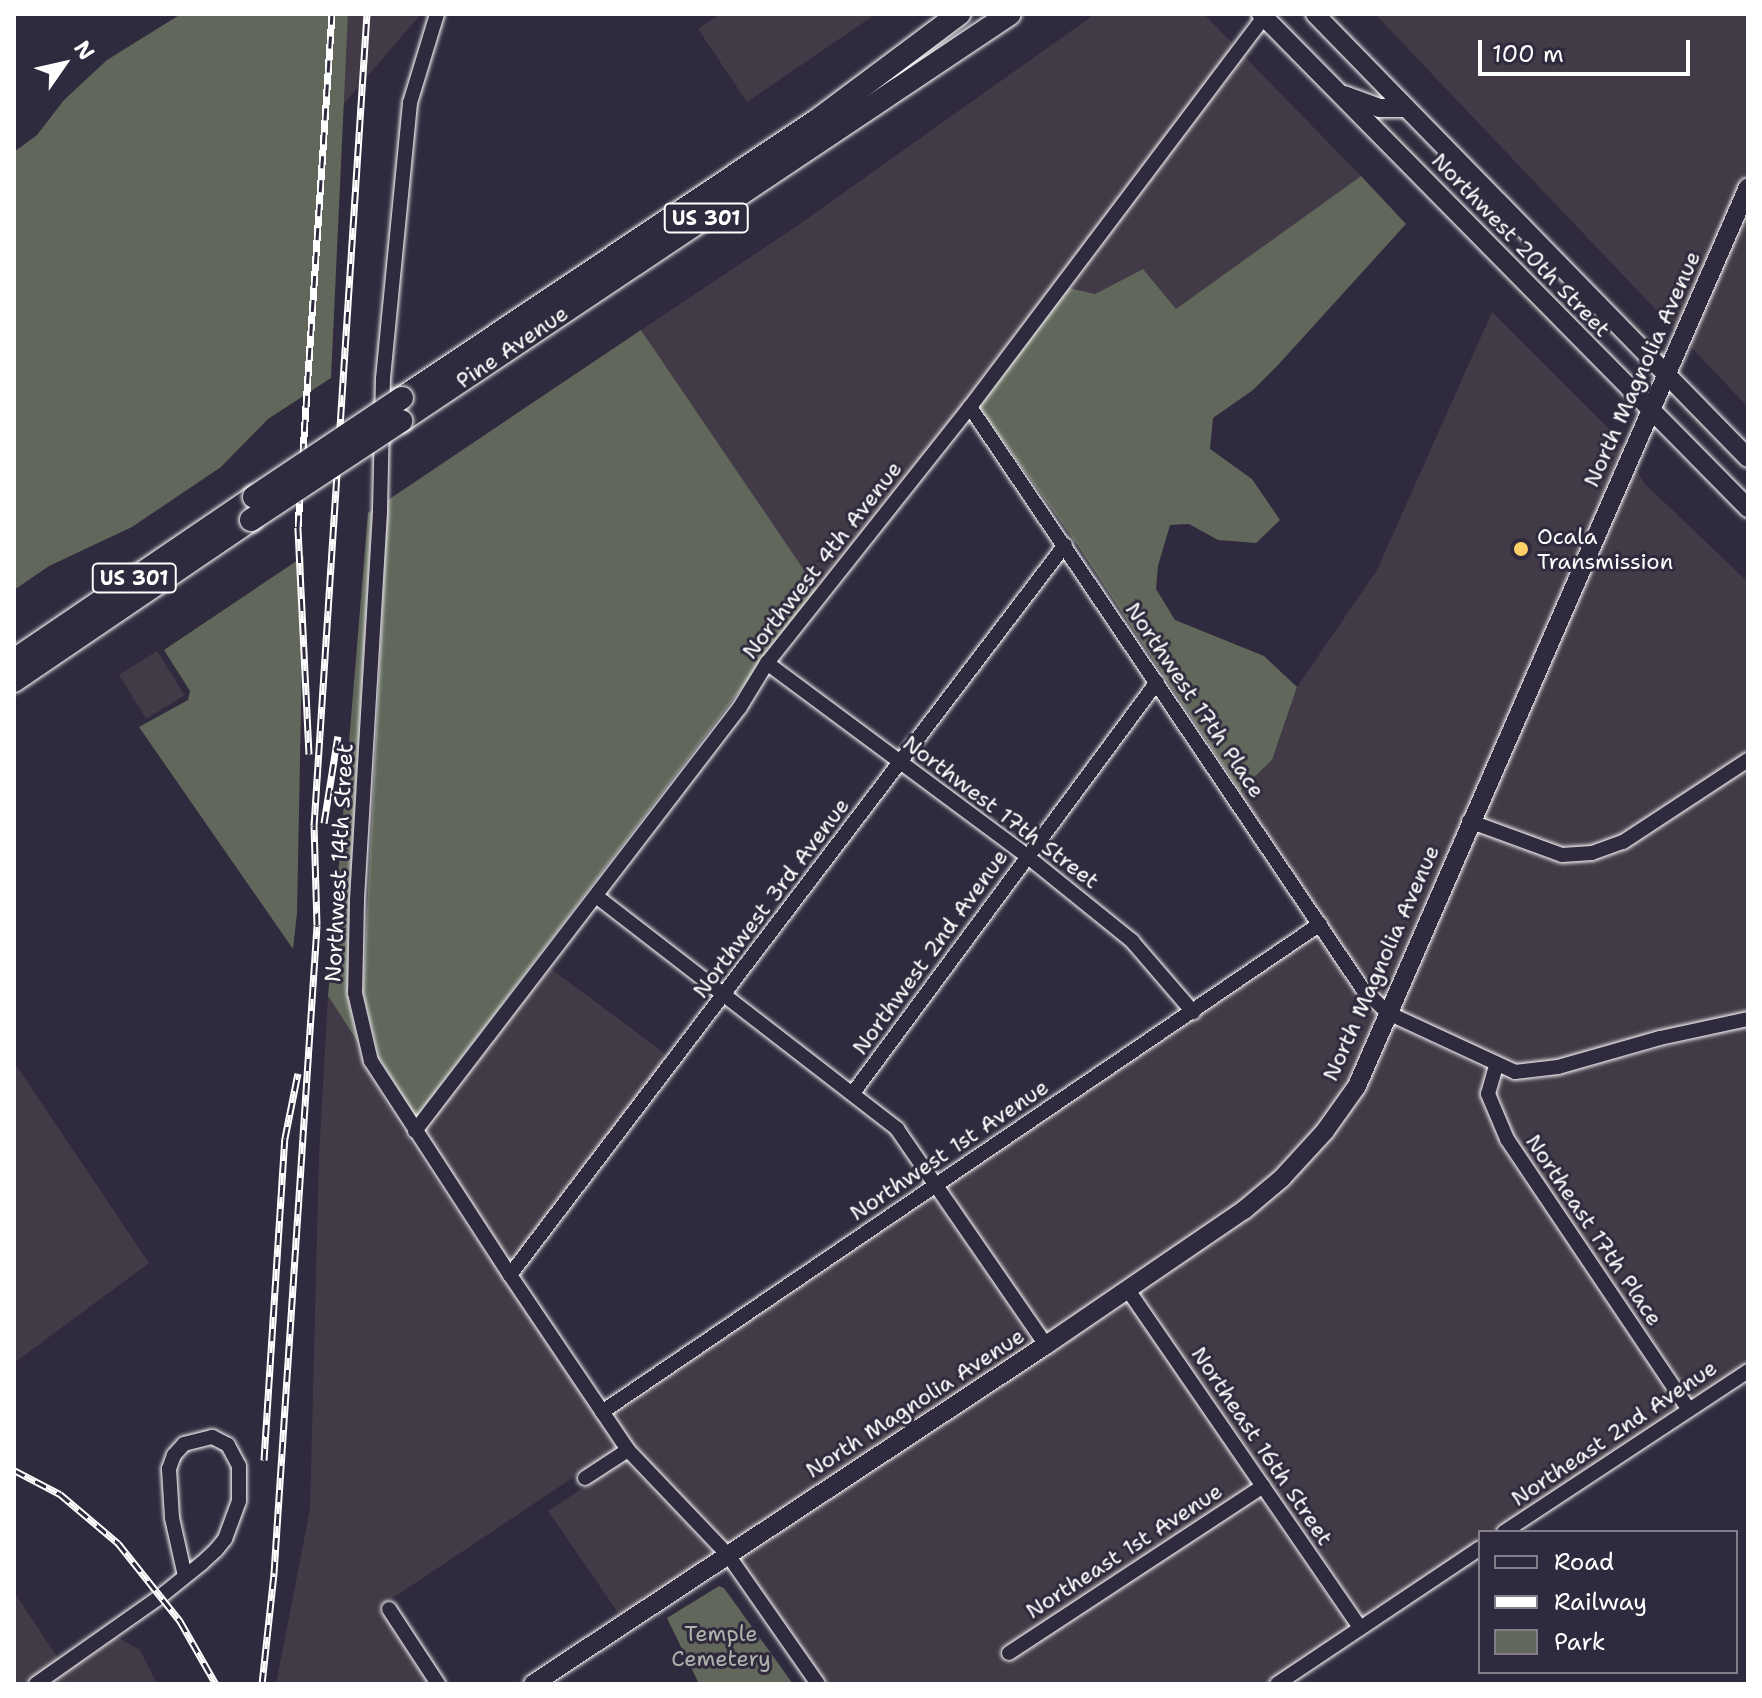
<!DOCTYPE html>
<html>
<head>
<meta charset="utf-8">
<style>
  body { margin:0 }
  #map { position:relative; width:1762px; height:1698px; overflow:hidden; background:#2f2a3d; font-family:"Shantell Sans",sans-serif }
  div>[style] { position:absolute }
  .built>* { inset:0; background:#423a46; transform-origin:0 0 }
  .green>* { inset:0; background:#61685b }
  .roads { filter:drop-shadow(0 0 2px #fff) drop-shadow(0 0 2px #fff) }
  .minor>* { height:14px; margin:-7px; padding:0 7px; transform-origin:7px; border-radius:7px; background:#2f2a3d }
  .major>* { height:18px; margin:-9px; padding:0 9px; transform-origin:9px; border-radius:9px; background:#2f2a3d }
  .highway>* { height:22px; margin:-11px; padding:0 11px; transform-origin:11px; border-radius:11px; background:#2f2a3d }
  .rail>* { height:7px; margin-top:-3.5px; transform-origin:0; background:repeating-linear-gradient(90deg,#2f2a3d 0 12px,#fff 0 24px); box-sizing:border-box; border-block:2px solid #fff }
  .bridges { filter:drop-shadow(0 0 2px #fff) drop-shadow(0 0 2px #fff) }
  .highway-bridge>* { height:22px; margin:-11px; padding:0 11px; transform-origin:11px; border-radius:11px; background:#2f2a3d }
  .dots>* { width:22px; height:22px; translate:-50% -50%; box-sizing:border-box; border:4px solid #2f2a3d; border-radius:50% }
  span { translate:-50% -50%; white-space:nowrap; text-align:center; line-height:1.15; -webkit-text-stroke:6px #2f2a3d; paint-order:stroke }
  .shield-label span { padding:2px 6px; background:#2f2a3d; border:2px solid; border-radius:6px; -webkit-text-stroke-width:0 }
  .shield-label { font-size:20px; color:#fff; font-weight:700 }
  .street-label { font-size:22px; color:#fff }
  .poi-label { font-size:22px; color:#fff }
  .left { translate:0 -50%; text-align:left }
  .park-label { font-size:22px; color:#b0b4ad }
  .frame { position:absolute; inset:0; border:16px solid #fff; pointer-events:none }
  .legend { position:absolute; left:1478px; top:1530px; width:260px; height:144px; box-sizing:border-box; background:#2f2a3d; border:2px solid #827f8b; margin:0; padding:10px 14px; list-style:none; font-size:24px; color:#fff }
  .legend li { display:flex; align-items:center; gap:16px; height:40px }
  .legend b { width:40px; border:2px solid #827f8b }
  .north { position:absolute; left:24px; top:24px; width:80px; height:80px; -webkit-text-stroke:6px #2f2a3d; paint-order:stroke; rotate:56deg; font-size:22px; font-weight:700; line-height:32px; text-align:center; color:#fff }
  .north::after { content:''; display:block; margin:auto; width:28px; height:36px; background:#fff; clip-path:polygon(50% 0,100% 100%,50% 72%,0 100%) }
  .scale { position:absolute; left:1478px; top:40px; width:212px; height:36px; box-sizing:border-box; border:4px solid #fff; border-top:0; padding-left:10px; font-size:24px; line-height:28px; white-space:nowrap; color:#fff; -webkit-text-stroke:6px #2f2a3d; paint-order:stroke }
</style>
</head>
<body>
<div id="map">
  <div class="built">
    <i style="clip-path:polygon(348px 14px,421px 14px,343px 105px)"></i>
    <i style="clip-path:polygon(720px 14px,876px 14px,747px 102px,698px 29px)"></i>
    <i style="clip-path:polygon(1095px 14px,1204px 14px,1234px 45px,964px 402px,817px 589px,641px 330px,794px 228px)"></i>
    <i style="clip-path:polygon(1375px 14px,1748px 14px,1748px 168px,1677px 332px)"></i>
    <i style="clip-path:polygon(1244px 56px,1361px 176px,1175px 310px,1143px 269px,1095px 294px,1069px 288px)"></i>
    <i style="clip-path:polygon(1748px 206px,1748px 407px,1688px 344px)"></i>
    <i style="clip-path:polygon(1492px 312px,1615px 435px,1624px 450px,1386px 1000px,1368px 983px,1240px 791px,1272px 760px,1297px 687px,1377px 570px)"></i>
    <i style="clip-path:polygon(1634px 466px,1645px 484px,1748px 582px,1748px 752px,1620px 835px,1591px 846px,1563px 848px,1480px 816px)"></i>
    <i style="left:157px;top:651px;width:52px;height:45px;rotate:58deg"></i>
    <i style="clip-path:polygon(1748px 769px,1748px 1011px,1537px 1065px,1517px 1064px,1500px 1059px,1398px 1010px,1473px 831px,1558px 862px,1594px 859px,1627px 848px)"></i>
    <i style="clip-path:polygon(1317px 935px,1355px 992px,1379px 1015px,1350px 1083px,1319px 1127px,1276px 1173px,1239px 1204px,1049px 1335px,946px 1186px)"></i>
    <i style="clip-path:polygon(550px 968px,668px 1056px,511px 1262px,425px 1130px)"></i>
    <i style="clip-path:polygon(328px 996px,358px 1042px,364px 1066px,404px 1133px,617px 1448px,378px 1608px,428px 1684px,276px 1684px,310px 1509px,319px 1156px)"></i>
    <i style="clip-path:polygon(1392px 1024px,1487px 1070px,1481px 1097px,1499px 1143px,1678px 1408px,1492px 1532px,1480px 1532px,1480px 1540px,1363px 1617px,1139px 1291px,1287px 1183px)"></i>
    <i style="clip-path:polygon(1748px 1026px,1748px 1362px,1692px 1399px,1514px 1135px,1497px 1094px,1502px 1076px,1537px 1079px)"></i>
    <i style="clip-path:polygon(14px 1062px,149px 1263px,14px 1363px)"></i>
    <i style="clip-path:polygon(932px 1195px,1035px 1344px,730px 1545px,634px 1445px,613px 1413px)"></i>
    <i style="clip-path:polygon(1126px 1300px,1252px 1485px,999px 1651px,1006px 1663px,1260px 1497px,1349px 1627px,1265px 1684px,828px 1684px,739px 1557px)"></i>
    <i style="clip-path:polygon(626px 1460px,716px 1555px,621px 1617px,548px 1511px)"></i>
    <i style="clip-path:polygon(14px 1592px,59px 1660px,23px 1684px,14px 1684px)"></i>
    <i style="clip-path:polygon(117px 1637px,140px 1650px,157px 1684px,49px 1684px)"></i>
  </div>
  <div class="green">
    <i style="clip-path:polygon(181px 14px,348px 14px,331px 378px,268px 419px,221px 467px,132px 527px,49px 566px,14px 590px,14px 152px,37px 135px,64px 100px,107px 60px)"></i>
    <i style="clip-path:polygon(1361px 176px,1406px 224px,1278px 365px,1253px 390px,1213px 418px,1210px 449px,1252px 479px,1280px 520px,1256px 543px,1218px 540px,1189px 524px,1170px 525px,1158px 566px,1156px 589px,1175px 620px,1264px 656px,1297px 687px,1272px 760px,1240px 791px,1076px 543px,979px 407px,1069px 288px,1095px 294px,1143px 269px,1176px 309px)"></i>
    <i style="clip-path:polygon(641px 330px,817px 589px,416px 1117px,379px 1058px,363px 991px,388px 500px)"></i>
    <i style="clip-path:polygon(372px 510px,349px 902px,347px 994px,358px 1042px,328px 996px,368px 513px)"></i>
    <i style="clip-path:polygon(304px 556px,297px 913px,293px 949px,139px 727px,188px 700px,190px 691px,164px 650px)"></i>
    <i style="clip-path:polygon(719px 1586px,724px 1588px,793px 1684px,699px 1684px,667px 1618px)"></i>
  </div>
  <div class="roads">
    <div class="minor">
      <i style="left:437px;top:14px;width:93px;rotate:106.9deg"></i>
      <i style="left:410px;top:103px;width:276px;rotate:95.6deg"></i>
      <i style="left:383px;top:378px;width:134px;rotate:91.3deg"></i>
      <i style="left:380px;top:512px;width:390px;rotate:93.4deg"></i>
      <i style="left:357px;top:901px;width:92px;rotate:91.2deg"></i>
      <i style="left:355px;top:993px;width:70px;rotate:76.8deg"></i>
      <i style="left:371px;top:1061px;width:255px;rotate:57deg"></i>
      <i style="left:510px;top:1275px;width:211px;rotate:56deg"></i>
      <i style="left:628px;top:1450px;width:145px;rotate:46.4deg"></i>
      <i style="left:728px;top:1555px;width:157px;rotate:55.1deg"></i>
      <i style="left:970px;top:407px;width:701px;rotate:55.99deg"></i>
      <i style="left:1362px;top:988px;width:36px;rotate:44deg"></i>
      <i style="left:1388px;top:1013px;width:140px;rotate:24.9deg"></i>
      <i style="left:1515px;top:1072px;width:43px;rotate:-6.6deg"></i>
      <i style="left:1558px;top:1067px;width:106px;rotate:-15.9deg"></i>
      <i style="left:1660px;top:1038px;width:90px;rotate:-12.2deg"></i>
      <i style="left:767px;top:663px;width:325px;rotate:36.6deg"></i>
      <i style="left:1028px;top:857px;width:134px;rotate:38.9deg"></i>
      <i style="left:1132px;top:941px;width:94px;rotate:49.3deg"></i>
      <i style="left:1469px;top:821px;width:99px;rotate:20.1deg"></i>
      <i style="left:1562px;top:855px;width:30px;rotate:-4deg"></i>
      <i style="left:1592px;top:853px;width:33px;rotate:-20deg"></i>
      <i style="left:1623px;top:842px;width:149px;rotate:-33.3deg"></i>
      <i style="left:596px;top:896px;width:381px;rotate:37.7deg"></i>
      <i style="left:897px;top:1129px;width:262px;rotate:55.4deg"></i>
      <i style="left:1496px;top:1066px;width:29px;rotate:106deg"></i>
      <i style="left:1488px;top:1094px;width:49px;rotate:67.1deg"></i>
      <i style="left:1507px;top:1139px;width:326px;rotate:56.1deg"></i>
      <i style="left:853px;top:1093px;width:511px;rotate:-53.51deg"></i>
      <i style="left:415px;top:1131px;width:534px;rotate:-52.53deg"></i>
      <i style="left:740px;top:707px;width:52px;rotate:-58.5deg"></i>
      <i style="left:767px;top:663px;width:327px;rotate:-51.6deg"></i>
      <i style="left:970px;top:407px;width:488px;rotate:-53deg"></i>
      <i style="left:510px;top:1275px;width:917px;rotate:-52.76deg"></i>
      <i style="left:1128px;top:1290px;width:410px;rotate:55.5deg"></i>
      <i style="left:602px;top:1412px;width:868px;rotate:-34.2deg"></i>
      <i style="left:585px;top:1478px;width:51px;rotate:-33.1deg"></i>
      <i style="left:1504px;top:1532px;width:292px;rotate:-33.4deg"></i>
      <i style="left:389px;top:1609px;width:90px;rotate:56.8deg"></i>
      <i style="left:1009px;top:1653px;width:304px;rotate:-33.3deg"></i>
      <i style="left:36px;top:1684px;width:153px;rotate:-35.1deg"></i>
      <i style="left:161px;top:1596px;width:53px;rotate:-38.8deg"></i>
      <i style="left:202px;top:1563px;width:19px;rotate:-43deg"></i>
      <i style="left:216px;top:1550px;width:14px;rotate:-51deg"></i>
      <i style="left:225px;top:1539px;width:40px;rotate:-69.8deg"></i>
      <i style="left:239px;top:1501px;width:35px;rotate:-90deg"></i>
      <i style="left:239px;top:1466px;width:24px;rotate:-118deg"></i>
      <i style="left:228px;top:1445px;width:18px;rotate:-153deg"></i>
      <i style="left:212px;top:1437px;width:29px;rotate:166deg"></i>
      <i style="left:184px;top:1444px;width:15px;rotate:132deg"></i>
      <i style="left:174px;top:1455px;width:15px;rotate:110deg"></i>
      <i style="left:169px;top:1469px;width:49px;rotate:86.5deg"></i>
      <i style="left:172px;top:1518px;width:59px;rotate:77.4deg"></i>
      <i style="left:1277px;top:1684px;width:244px;rotate:-33.8deg"></i>
    </div>
    <div class="major">
      <i style="left:1261px;top:14px;width:694px;rotate:45.41deg"></i>
      <i style="left:1315px;top:14px;width:620px;rotate:45.72deg"></i>
      <i style="left:1344px;top:95px;width:37px;rotate:20deg"></i>
      <i style="left:1379px;top:108px;width:27px"></i>
      <i style="left:533px;top:1684px;width:615px;rotate:-33.46deg"></i>
      <i style="left:1046px;top:1345px;width:240px;rotate:-34.3deg"></i>
      <i style="left:1244px;top:1210px;width:50px;rotate:-40.1deg"></i>
      <i style="left:1282px;top:1178px;width:64px;rotate:-47.5deg"></i>
      <i style="left:1325px;top:1131px;width:55px;rotate:-54.6deg"></i>
      <i style="left:1357px;top:1086px;width:980px;rotate:-66.49deg"></i>
    </div>
    <div class="highway">
      <i style="left:402px;top:398px;width:498px;rotate:-33.8deg"></i>
      <i style="left:816px;top:121px;width:179px;rotate:-36.8deg"></i>
      <i style="left:401px;top:421px;width:732px;rotate:-33.76deg"></i>
      <i style="left:14px;top:660px;width:290px;rotate:-34.2deg"></i>
      <i style="left:14px;top:681px;width:287px;rotate:-34.2deg"></i>
    </div>
  </div>
  <div class="rail">
    <i style="left:309px;top:754px;width:227px;rotate:-92.8deg"></i>
    <i style="left:298px;top:527px;width:514px;rotate:-86.21deg"></i>
    <i style="left:324px;top:823px;width:88px;rotate:-80.9deg"></i>
    <i style="left:264px;top:1460px;width:323px;rotate:-86.3deg"></i>
    <i style="left:285px;top:1138px;width:66px;rotate:-78.7deg"></i>
    <i style="left:14px;top:1470px;width:52px;rotate:27.6deg"></i>
    <i style="left:60px;top:1494px;width:76px;rotate:40.2deg"></i>
    <i style="left:118px;top:1543px;width:100px;rotate:51.5deg"></i>
    <i style="left:180px;top:1621px;width:73px;rotate:60.3deg"></i>
    <i style="left:262px;top:1684px;width:112px;rotate:-83.8deg"></i>
    <i style="left:274px;top:1573px;width:649px;rotate:-86.2deg"></i>
    <i style="left:317px;top:925px;width:99px;rotate:-91.7deg"></i>
    <i style="left:314px;top:826px;width:814px;rotate:-86.27deg"></i>
  </div>
  <div class="bridges">
    <div class="highway-bridge">
      <i style="left:254px;top:497px;width:178px;rotate:-33.8deg"></i>
      <i style="left:251px;top:520px;width:180px;rotate:-33.4deg"></i>
    </div>
  </div>
  <div class="dots">
    <i style="left:1521px;top:549px;background:#ffd166"></i>
  </div>
  <div class="shield-label">
    <span style="left:706px;top:218px">US 301</span>
    <span style="left:134px;top:578px">US 301</span>
  </div>
  <div class="street-label">
    <span style="left:1521px;top:245px;rotate:46deg">Northwest 20th Street</span>
    <span style="left:512px;top:347px;rotate:-34deg">Pine Avenue</span>
    <span style="left:1642px;top:369px;rotate:-66deg">North Magnolia Avenue</span>
    <span style="left:822px;top:560px;rotate:-52deg">Northwest 4th Avenue</span>
    <span style="left:1195px;top:700px;rotate:56deg">Northwest 17th Place</span>
    <span style="left:1001px;top:812px;rotate:37deg">Northwest 17th Street</span>
    <span style="left:339px;top:863px;rotate:-87deg">Northwest 14th Street</span>
    <span style="left:771px;top:898px;rotate:-53deg">Northwest 3rd Avenue</span>
    <span style="left:930px;top:952px;rotate:-54deg">Northwest 2nd Avenue</span>
    <span style="left:1381px;top:963px;rotate:-66deg">North Magnolia Avenue</span>
    <span style="left:949px;top:1150px;rotate:-34deg">Northwest 1st Avenue</span>
    <span style="left:1594px;top:1230px;rotate:56deg">Northeast 17th Place</span>
    <span style="left:915px;top:1403px;rotate:-33deg">North Magnolia Avenue</span>
    <span style="left:1614px;top:1433px;rotate:-34deg">Northeast 2nd Avenue</span>
    <span style="left:1262px;top:1446px;rotate:56deg">Northeast 16th Street</span>
    <span style="left:1124px;top:1551px;rotate:-33deg">Northeast 1st Avenue</span>
  </div>
  <div class="poi-label">
    <span class="left" style="left:1537px;top:549px">Ocala<br>Transmission</span>
  </div>
  <div class="park-label">
    <span style="left:721px;top:1646px">Temple<br>Cemetery</span>
  </div>
  <div class="frame"></div>
  <ul class="legend">
  <li><b style="height:10px;background:#2f2a3d"></b>Road</li>
  <li><b style="height:10px;background:#fff"></b>Railway</li>
  <li><b style="height:22px;background:#61685b"></b>Park</li>
  </ul>
  <div class="north">N</div>
  <div class="scale">100 m</div>
</div>
</body>
</html>
